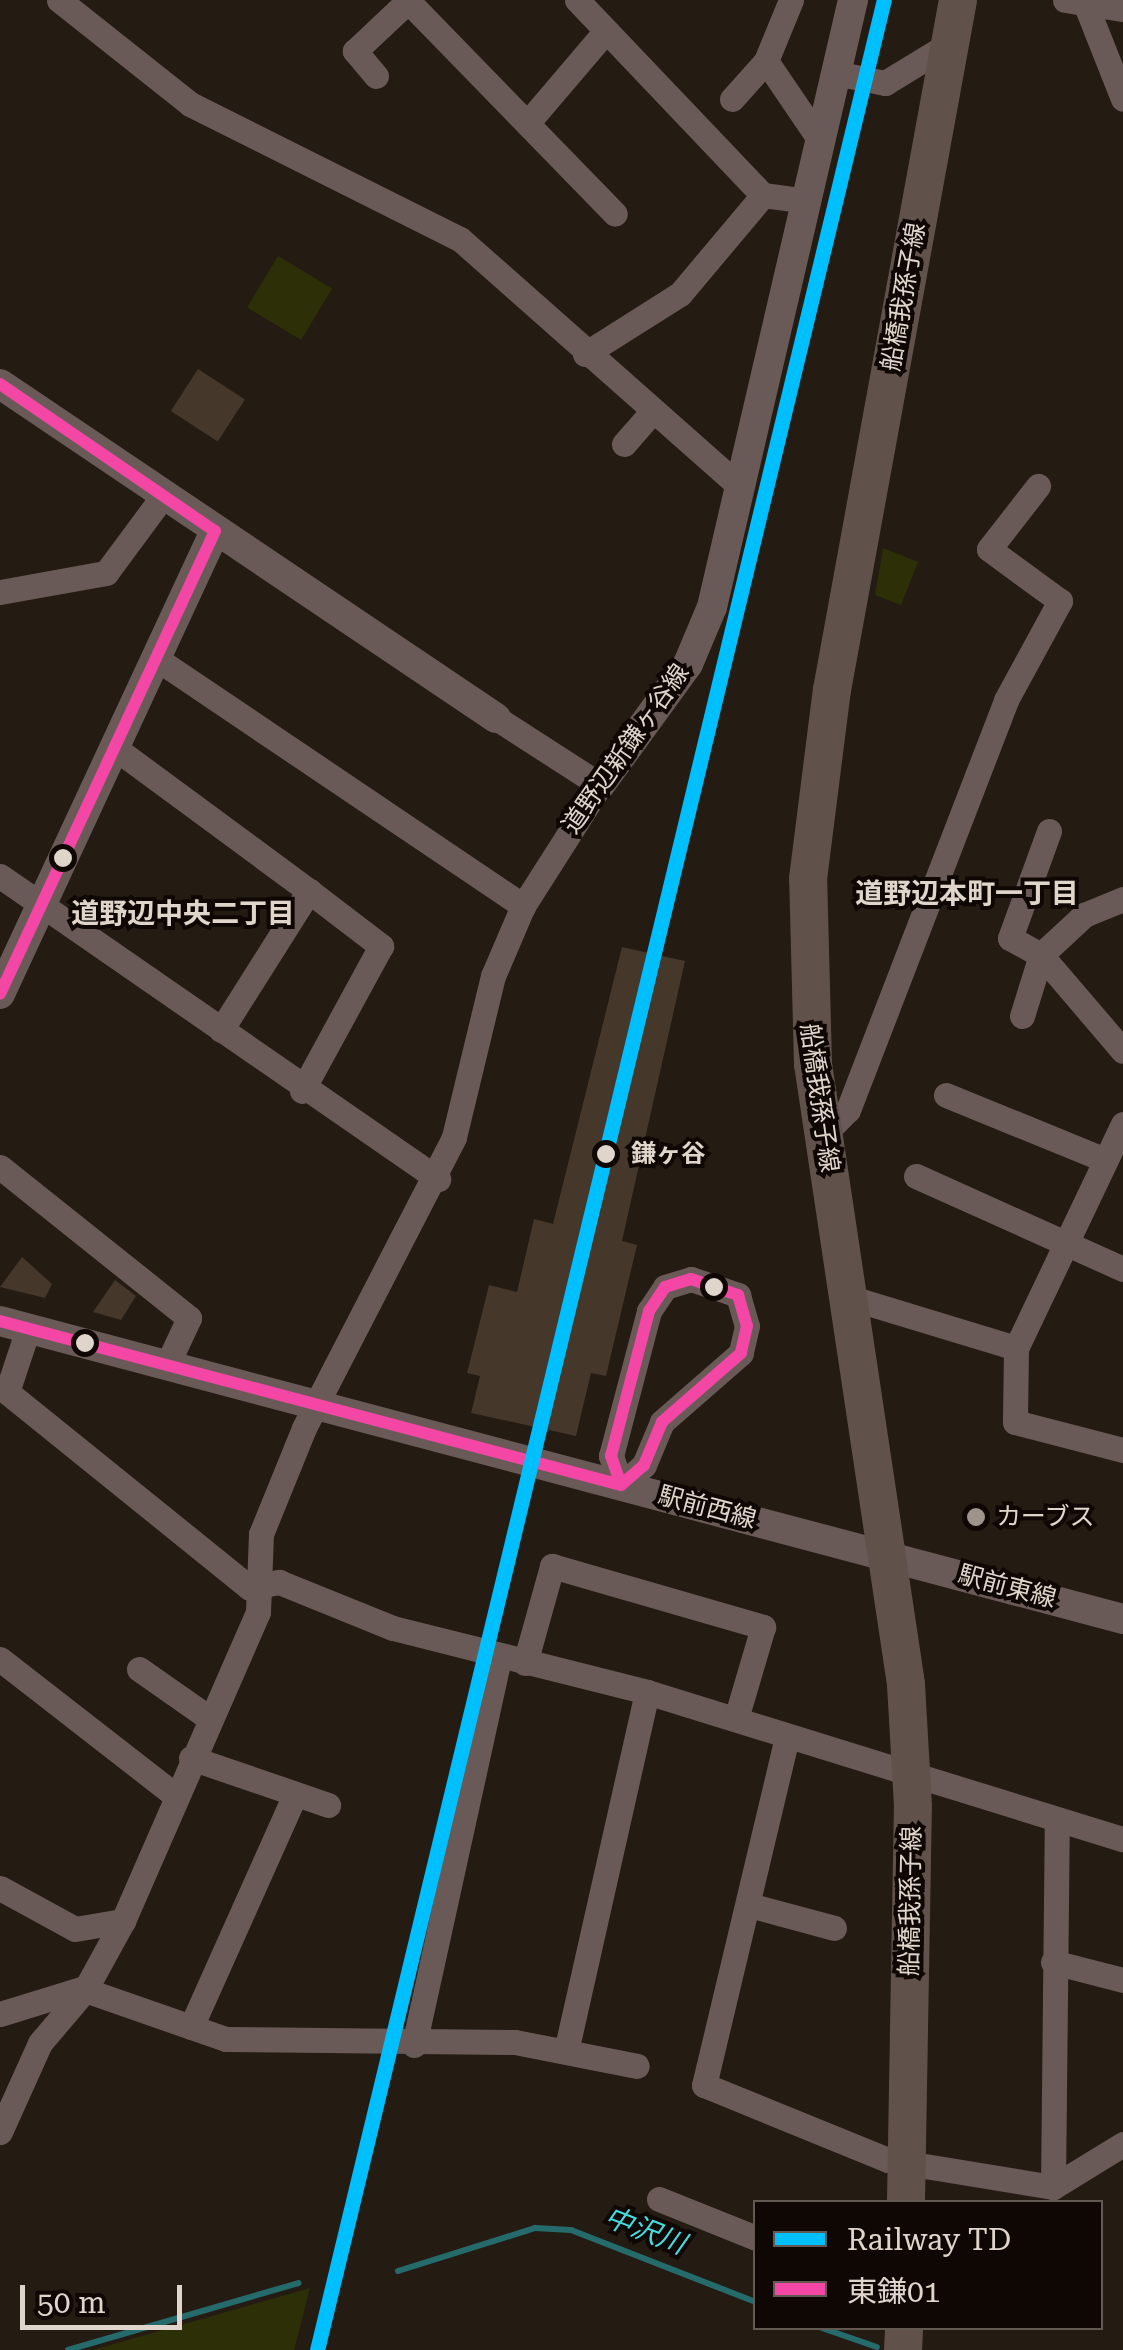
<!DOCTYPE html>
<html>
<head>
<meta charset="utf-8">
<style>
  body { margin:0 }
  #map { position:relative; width:1123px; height:2350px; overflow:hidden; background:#241b13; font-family:"Roboto Serif","Noto Sans JP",serif }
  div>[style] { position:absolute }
  .green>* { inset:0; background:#2d3007; transform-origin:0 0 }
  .stream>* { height:6px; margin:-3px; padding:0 3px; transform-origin:3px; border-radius:3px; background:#256b6c }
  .building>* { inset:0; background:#45372a; transform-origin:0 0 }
  .minor>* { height:25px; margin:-12.5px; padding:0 12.5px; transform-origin:12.5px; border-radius:12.5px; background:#6a5a57 }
  .tertiary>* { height:30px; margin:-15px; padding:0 15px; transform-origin:15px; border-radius:15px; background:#6a5a57 }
  .primary>* { height:38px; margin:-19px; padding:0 19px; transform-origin:19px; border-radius:19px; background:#61514b }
  .bus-1>* { height:12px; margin:-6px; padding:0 6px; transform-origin:6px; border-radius:6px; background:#f346a5 }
  .rail-1>* { height:15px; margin:-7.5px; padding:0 7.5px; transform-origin:7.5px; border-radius:7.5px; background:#00bfff }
  .dots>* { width:28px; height:28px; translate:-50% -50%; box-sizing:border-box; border:5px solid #0e0703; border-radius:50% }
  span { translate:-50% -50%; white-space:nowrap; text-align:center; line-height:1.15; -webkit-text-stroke:8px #0e0703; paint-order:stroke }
  .street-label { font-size:25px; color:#e0d5cb }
  .stop-label { font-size:25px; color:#e0d5cb; font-weight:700 }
  .left { translate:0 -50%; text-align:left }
  .poi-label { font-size:25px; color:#e0d5cb }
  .neighbourhood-label { font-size:28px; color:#e0d5cb; font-weight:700 }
  .water-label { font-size:28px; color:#46dbe0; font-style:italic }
  .legend { position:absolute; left:753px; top:2200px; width:350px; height:130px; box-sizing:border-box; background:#0e0703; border:2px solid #625953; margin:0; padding:12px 18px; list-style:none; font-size:30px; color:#e0d5cb }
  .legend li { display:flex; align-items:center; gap:20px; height:50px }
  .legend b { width:50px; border:2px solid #625953 }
  .scale { position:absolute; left:20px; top:2285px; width:162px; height:45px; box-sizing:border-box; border:5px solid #e0d5cb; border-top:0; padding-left:12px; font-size:30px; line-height:35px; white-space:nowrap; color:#e0d5cb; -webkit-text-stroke:8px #0e0703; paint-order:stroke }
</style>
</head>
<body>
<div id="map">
  <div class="green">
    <i style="left:278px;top:256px;width:63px;height:60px;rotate:31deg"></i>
    <i style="clip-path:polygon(883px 548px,918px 562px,901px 605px,875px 595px)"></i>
    <i style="clip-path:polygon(310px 2288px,294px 2350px,93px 2350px)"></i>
  </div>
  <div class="stream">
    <i style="left:398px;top:2271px;width:144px;rotate:-17.4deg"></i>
    <i style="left:535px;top:2228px;width:36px;rotate:3deg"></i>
    <i style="left:571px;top:2230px;width:199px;rotate:21.3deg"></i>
    <i style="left:822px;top:2328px;width:58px;rotate:19.1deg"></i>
    <i style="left:68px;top:2350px;width:240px;rotate:-16.2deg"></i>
  </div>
  <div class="building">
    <i style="left:198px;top:369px;width:56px;height:50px;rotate:33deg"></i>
    <i style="clip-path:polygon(622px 947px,685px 961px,622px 1241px,637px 1245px,606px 1376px,591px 1373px,576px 1436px,471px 1413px,480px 1376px,467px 1373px,489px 1285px,517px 1292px,534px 1219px,553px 1224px)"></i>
    <i style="clip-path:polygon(22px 1257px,52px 1284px,45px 1298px,0 1287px)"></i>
    <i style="clip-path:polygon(115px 1280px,136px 1296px,121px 1320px,93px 1312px)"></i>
  </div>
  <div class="minor">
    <i style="left:59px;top:0;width:167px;rotate:38.4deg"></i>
    <i style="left:190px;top:104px;width:302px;rotate:26.6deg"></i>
    <i style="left:460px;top:239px;width:375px;rotate:41.5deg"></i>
    <i style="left:407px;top:0;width:298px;rotate:45.8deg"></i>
    <i style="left:577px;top:0;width:269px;rotate:46.4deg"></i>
    <i style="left:763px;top:195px;width:44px;rotate:7.8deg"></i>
    <i style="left:791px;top:0;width:66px;rotate:112.3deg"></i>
    <i style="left:766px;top:61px;width:98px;rotate:55.8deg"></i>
    <i style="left:1065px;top:0;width:59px;rotate:8.8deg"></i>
    <i style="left:1085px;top:3px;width:103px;rotate:68.4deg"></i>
    <i style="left:835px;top:73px;width:51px;rotate:11.3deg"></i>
    <i style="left:885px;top:83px;width:75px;rotate:-31.4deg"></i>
    <i style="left:376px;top:76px;width:33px;rotate:-130deg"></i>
    <i style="left:355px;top:51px;width:73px;rotate:-43.3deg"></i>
    <i style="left:732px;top:99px;width:51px;rotate:-48.2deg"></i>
    <i style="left:530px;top:120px;width:116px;rotate:-49.6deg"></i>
    <i style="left:585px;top:354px;width:112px;rotate:-32.3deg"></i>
    <i style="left:680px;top:294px;width:129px;rotate:-50deg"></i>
    <i style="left:624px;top:444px;width:41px;rotate:-48.9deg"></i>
    <i style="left:0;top:592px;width:108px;rotate:-10.2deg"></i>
    <i style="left:106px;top:573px;width:96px;rotate:-53.5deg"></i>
    <i style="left:157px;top:659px;width:442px;rotate:34deg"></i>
    <i style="left:115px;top:748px;width:241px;rotate:36.4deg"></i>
    <i style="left:1049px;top:831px;width:114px;rotate:110deg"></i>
    <i style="left:1010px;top:938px;width:35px;rotate:29deg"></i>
    <i style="left:1041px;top:955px;width:59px;rotate:-42.9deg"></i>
    <i style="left:1084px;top:915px;width:42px;rotate:-22.3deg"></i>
    <i style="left:0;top:876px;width:533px;rotate:34.67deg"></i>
    <i style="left:1022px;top:1016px;width:64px;rotate:-72.7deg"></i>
    <i style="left:1041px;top:955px;width:126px;rotate:49.5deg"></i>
    <i style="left:221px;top:1030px;width:165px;rotate:-57.7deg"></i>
    <i style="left:309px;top:891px;width:91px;rotate:37.4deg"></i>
    <i style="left:381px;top:946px;width:165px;rotate:118.6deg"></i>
    <i style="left:946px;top:1095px;width:172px;rotate:22.2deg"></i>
    <i style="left:1123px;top:1124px;width:248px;rotate:115.5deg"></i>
    <i style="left:1016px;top:1348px;width:74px;rotate:90.8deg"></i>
    <i style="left:1015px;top:1422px;width:112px;rotate:14.5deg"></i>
    <i style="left:823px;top:1135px;width:35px;rotate:-45deg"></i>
    <i style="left:848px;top:1110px;width:439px;rotate:-68.9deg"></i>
    <i style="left:1006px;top:700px;width:113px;rotate:-61.4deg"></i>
    <i style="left:1060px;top:601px;width:88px;rotate:-143.8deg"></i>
    <i style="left:989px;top:549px;width:80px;rotate:-52.1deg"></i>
    <i style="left:0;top:1167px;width:242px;rotate:38.6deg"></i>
    <i style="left:189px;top:1318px;width:50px;rotate:115deg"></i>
    <i style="left:916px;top:1176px;width:227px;rotate:24.2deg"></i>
    <i style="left:691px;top:1279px;width:50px;rotate:18.8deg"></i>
    <i style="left:738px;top:1295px;width:32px;rotate:74deg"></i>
    <i style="left:747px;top:1326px;width:28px;rotate:103deg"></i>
    <i style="left:741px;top:1353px;width:105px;rotate:138.9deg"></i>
    <i style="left:662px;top:1422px;width:47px;rotate:112.7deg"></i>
    <i style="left:644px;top:1465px;width:30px;rotate:139deg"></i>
    <i style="left:621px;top:1485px;width:31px;rotate:-109deg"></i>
    <i style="left:611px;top:1456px;width:150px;rotate:-75.3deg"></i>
    <i style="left:649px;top:1311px;width:29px;rotate:-56deg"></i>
    <i style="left:665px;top:1287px;width:27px;rotate:-17deg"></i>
    <i style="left:848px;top:1297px;width:176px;rotate:16.9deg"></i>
    <i style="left:28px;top:1329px;width:66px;rotate:108.4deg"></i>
    <i style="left:7px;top:1392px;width:312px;rotate:38.9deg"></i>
    <i style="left:250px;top:1588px;width:30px;rotate:-12deg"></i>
    <i style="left:279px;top:1582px;width:123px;rotate:22deg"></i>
    <i style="left:393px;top:1628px;width:262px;rotate:14.1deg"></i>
    <i style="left:647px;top:1692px;width:498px;rotate:17.2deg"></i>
    <i style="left:0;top:1659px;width:222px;rotate:37.9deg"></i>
    <i style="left:525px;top:1663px;width:101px;rotate:-74.4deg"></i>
    <i style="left:552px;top:1566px;width:220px;rotate:16.1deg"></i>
    <i style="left:763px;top:1627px;width:96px;rotate:106.4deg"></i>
    <i style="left:139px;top:1669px;width:85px;rotate:35deg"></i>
    <i style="left:787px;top:1737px;width:358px;rotate:103.4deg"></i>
    <i style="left:704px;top:2085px;width:199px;rotate:22.2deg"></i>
    <i style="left:888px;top:2160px;width:167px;rotate:9.3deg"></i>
    <i style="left:1053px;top:2187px;width:364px;rotate:-89.4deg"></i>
    <i style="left:191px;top:1758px;width:145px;rotate:18.9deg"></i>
    <i style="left:0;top:1888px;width:85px;rotate:28.7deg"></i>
    <i style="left:75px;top:1929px;width:49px;rotate:-9.5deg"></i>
    <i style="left:749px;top:1905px;width:88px;rotate:15.1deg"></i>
    <i style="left:1053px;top:1962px;width:72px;rotate:14.4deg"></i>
    <i style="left:85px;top:1990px;width:149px;rotate:19.2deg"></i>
    <i style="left:226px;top:2039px;width:289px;rotate:0.6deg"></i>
    <i style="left:515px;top:2042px;width:124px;rotate:11.1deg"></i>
    <i style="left:0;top:2014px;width:91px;rotate:-17.2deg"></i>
    <i style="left:191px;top:2027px;width:254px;rotate:-65.9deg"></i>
    <i style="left:414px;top:2045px;width:397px;rotate:-77.6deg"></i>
    <i style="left:567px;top:2047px;width:364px;rotate:-77.3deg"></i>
    <i style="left:0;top:2132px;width:98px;rotate:-65.8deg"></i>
    <i style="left:40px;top:2043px;width:70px;rotate:-49.7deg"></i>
    <i style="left:85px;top:1990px;width:79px;rotate:-61.2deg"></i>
    <i style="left:123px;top:1921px;width:337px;rotate:-66.4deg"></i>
    <i style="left:258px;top:1612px;width:78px;rotate:-87.8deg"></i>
    <i style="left:261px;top:1534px;width:114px;rotate:-67.9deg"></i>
    <i style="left:304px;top:1428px;width:327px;rotate:-62.7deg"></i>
    <i style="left:454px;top:1137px;width:166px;rotate:-76.4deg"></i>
    <i style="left:493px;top:976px;width:76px;rotate:-66.8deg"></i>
    <i style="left:523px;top:906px;width:143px;rotate:-57.5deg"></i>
    <i style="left:600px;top:785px;width:124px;rotate:-147.2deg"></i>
    <i style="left:1053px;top:2187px;width:82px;rotate:-31.6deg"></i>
    <i style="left:659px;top:2199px;width:105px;rotate:21.9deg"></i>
  </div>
  <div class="tertiary">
    <i style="left:0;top:384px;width:598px;rotate:33.96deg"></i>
    <i style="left:600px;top:785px;width:150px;rotate:-54deg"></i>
    <i style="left:688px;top:664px;width:62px;rotate:-67.2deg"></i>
    <i style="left:712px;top:607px;width:623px;rotate:-76.92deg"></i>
    <i style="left:0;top:994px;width:510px;rotate:-65.09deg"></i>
    <i style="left:0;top:1321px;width:1162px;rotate:14.86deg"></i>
  </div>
  <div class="primary">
    <i style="left:906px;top:2202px;width:396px;rotate:-89deg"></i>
    <i style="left:913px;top:1806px;width:122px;rotate:-93.3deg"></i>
    <i style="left:906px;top:1684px;width:627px;rotate:-98.53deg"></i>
    <i style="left:813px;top:1064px;width:185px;rotate:-91.5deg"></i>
    <i style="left:808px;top:879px;width:191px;rotate:-82.8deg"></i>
    <i style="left:832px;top:690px;width:701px;rotate:-79.65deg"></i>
    <i style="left:903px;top:2350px;width:22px;rotate:-87deg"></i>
  </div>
  <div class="bus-1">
    <i style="left:0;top:384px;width:260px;rotate:34.4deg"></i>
    <i style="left:215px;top:531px;width:510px;rotate:114.91deg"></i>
    <i style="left:691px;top:1279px;width:50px;rotate:18.8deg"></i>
    <i style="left:738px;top:1295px;width:32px;rotate:74deg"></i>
    <i style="left:747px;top:1326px;width:28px;rotate:103deg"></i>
    <i style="left:741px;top:1353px;width:105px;rotate:138.9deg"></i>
    <i style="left:662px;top:1422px;width:47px;rotate:112.7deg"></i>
    <i style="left:644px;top:1465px;width:30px;rotate:139deg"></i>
    <i style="left:621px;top:1485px;width:31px;rotate:-109deg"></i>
    <i style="left:611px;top:1456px;width:150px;rotate:-75.3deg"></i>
    <i style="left:649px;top:1311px;width:29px;rotate:-56deg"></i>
    <i style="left:665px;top:1287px;width:27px;rotate:-17deg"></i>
    <i style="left:0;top:1321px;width:642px;rotate:14.79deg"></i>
  </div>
  <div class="rail-1">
    <i style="left:317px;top:2350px;width:2417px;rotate:-76.44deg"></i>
  </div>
  <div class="dots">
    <i style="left:63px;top:858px;background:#e0d5cb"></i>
    <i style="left:606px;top:1154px;background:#e0d5cb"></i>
    <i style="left:714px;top:1287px;background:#e0d5cb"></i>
    <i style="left:85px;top:1343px;background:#e0d5cb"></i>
    <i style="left:976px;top:1517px;background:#9e948b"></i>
  </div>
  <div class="street-label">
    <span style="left:904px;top:297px;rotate:-80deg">船橋我孫子線</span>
    <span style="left:626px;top:749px;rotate:-55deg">道野辺新鎌ヶ谷線</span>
    <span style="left:819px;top:1098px;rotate:82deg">船橋我孫子線</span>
    <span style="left:707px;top:1508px;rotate:15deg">駅前西線</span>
    <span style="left:1007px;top:1587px;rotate:15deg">駅前東線</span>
    <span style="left:911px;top:1901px;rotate:-89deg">船橋我孫子線</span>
  </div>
  <div class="stop-label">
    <span class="left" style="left:631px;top:1154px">鎌ヶ谷</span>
  </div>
  <div class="poi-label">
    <span class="left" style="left:996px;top:1517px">カーブス</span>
  </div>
  <div class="neighbourhood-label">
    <span style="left:967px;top:894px">道野辺本町一丁目</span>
    <span style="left:183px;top:914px">道野辺中央二丁目</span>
  </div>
  <div class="water-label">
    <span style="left:645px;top:2231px;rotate:21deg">中沢川</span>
  </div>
  <ul class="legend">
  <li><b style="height:12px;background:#00bfff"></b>Railway TD</li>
  <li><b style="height:12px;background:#f346a5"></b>東鎌01</li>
  </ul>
  <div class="scale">50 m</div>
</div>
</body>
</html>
